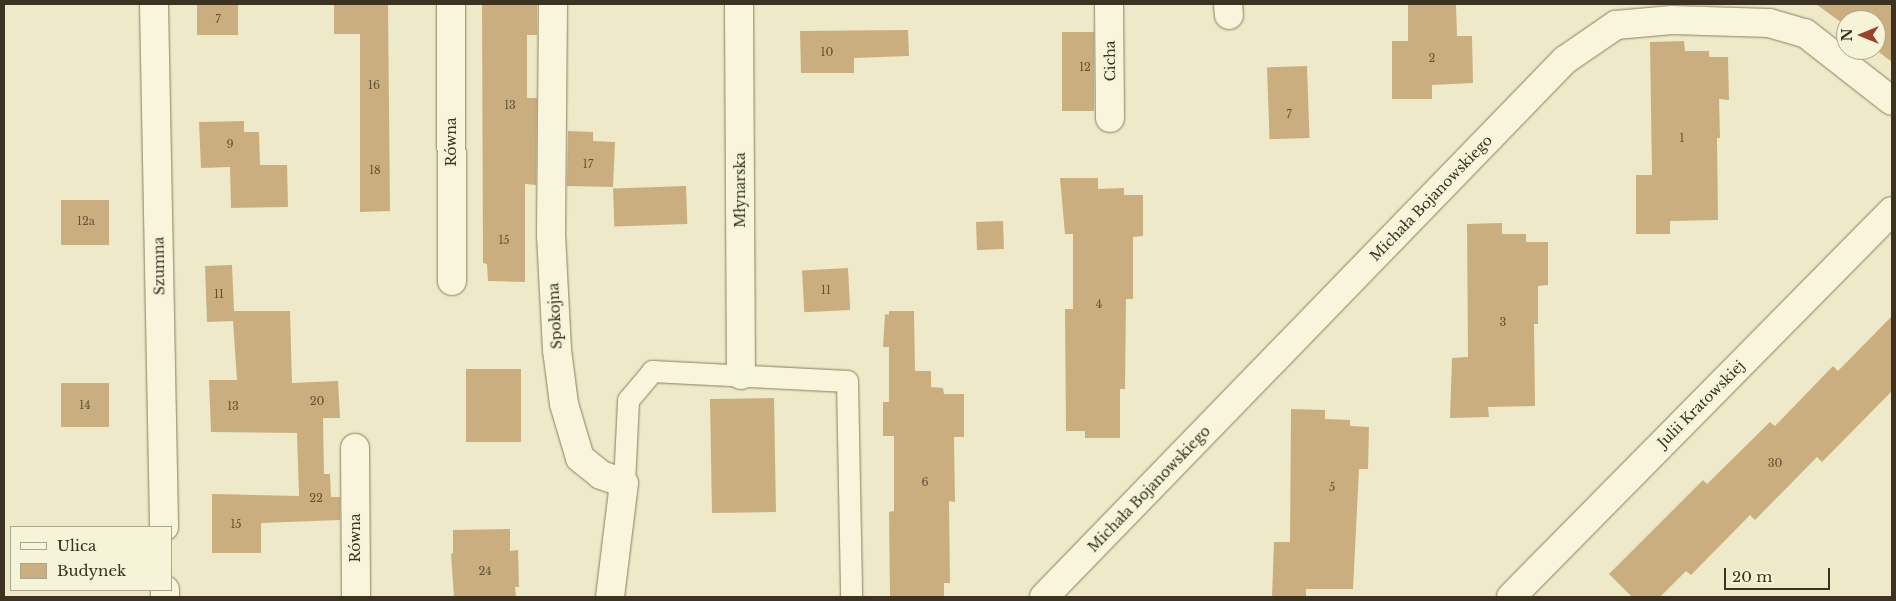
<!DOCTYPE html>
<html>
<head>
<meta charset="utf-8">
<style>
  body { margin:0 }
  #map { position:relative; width:1896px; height:601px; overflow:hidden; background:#eeeac9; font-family:"Libre Baskerville",serif }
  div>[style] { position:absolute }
  .building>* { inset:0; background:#cbae7f; transform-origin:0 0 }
  .roads { filter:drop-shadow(0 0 1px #8a7e5e) drop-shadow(0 0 1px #8a7e5e) }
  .service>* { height:21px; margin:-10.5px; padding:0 10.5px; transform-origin:10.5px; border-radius:10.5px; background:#f8f5dc }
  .minor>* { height:28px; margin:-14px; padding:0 14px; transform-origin:14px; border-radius:14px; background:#f8f5dc }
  span { translate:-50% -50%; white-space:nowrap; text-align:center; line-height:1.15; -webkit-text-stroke:5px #f5f3d8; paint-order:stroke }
  .number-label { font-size:11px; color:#5f5138 }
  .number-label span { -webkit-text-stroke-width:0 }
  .street-label { font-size:14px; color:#3b3221 }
  .frame { position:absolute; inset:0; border:5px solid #3b3221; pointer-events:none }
  .legend { position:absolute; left:10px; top:526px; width:162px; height:65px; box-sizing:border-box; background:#f5f3d8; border:1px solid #aba68f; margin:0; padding:6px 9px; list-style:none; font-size:15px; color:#3b3221 }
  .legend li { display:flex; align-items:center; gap:10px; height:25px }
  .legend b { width:25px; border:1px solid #aba68f }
  .north { position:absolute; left:1836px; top:10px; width:50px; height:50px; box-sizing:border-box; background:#f5f3d8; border:1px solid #aba68f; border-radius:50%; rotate:270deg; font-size:14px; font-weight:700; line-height:20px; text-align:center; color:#3b3221 }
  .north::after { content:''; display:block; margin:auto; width:18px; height:22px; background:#98422f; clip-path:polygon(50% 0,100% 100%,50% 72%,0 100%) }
  .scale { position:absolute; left:1724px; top:568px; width:106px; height:22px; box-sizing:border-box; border:2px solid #3b3221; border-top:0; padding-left:6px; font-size:15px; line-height:18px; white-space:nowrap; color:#3b3221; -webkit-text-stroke:4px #f5f3d8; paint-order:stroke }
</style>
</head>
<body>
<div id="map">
  <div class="building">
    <i style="left:197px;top:4px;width:41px;height:31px"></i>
    <i style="clip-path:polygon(334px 4px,388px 4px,390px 211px,360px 212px,360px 34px,334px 34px)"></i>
    <i style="clip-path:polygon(482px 4px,537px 5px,537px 35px,527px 35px,527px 98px,537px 98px,536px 185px,525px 184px,525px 282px,488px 281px,487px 264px,483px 263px)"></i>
    <i style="clip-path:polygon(1408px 4px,1456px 4px,1457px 36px,1472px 36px,1473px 83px,1432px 85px,1432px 99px,1392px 99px,1392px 41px,1408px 41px)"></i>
    <i style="clip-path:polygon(1816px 4px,1892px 4px,1892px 62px,1876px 50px,1876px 20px,1846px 20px,1846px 26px)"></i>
    <i style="clip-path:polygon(908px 30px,909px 56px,854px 58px,854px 73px,801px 73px,800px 31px)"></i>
    <i style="left:1094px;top:32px;width:79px;height:32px;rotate:90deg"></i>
    <i style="clip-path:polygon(1684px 41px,1685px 51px,1709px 51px,1709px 57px,1728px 57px,1729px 100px,1719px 99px,1720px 138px,1717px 138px,1718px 220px,1670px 221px,1670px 234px,1636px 234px,1636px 175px,1652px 175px,1650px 42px)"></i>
    <i style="left:1307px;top:66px;width:72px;height:40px;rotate:88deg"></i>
    <i style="clip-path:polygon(244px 121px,244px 132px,259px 132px,260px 165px,287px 165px,288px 207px,231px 208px,230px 167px,201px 168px,199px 122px)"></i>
    <i style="clip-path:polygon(568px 131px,593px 132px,593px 141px,615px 142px,613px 187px,567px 186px)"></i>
    <i style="clip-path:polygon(1060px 178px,1098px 178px,1098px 189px,1124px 188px,1124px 195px,1143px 195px,1143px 236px,1133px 237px,1133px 299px,1126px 299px,1125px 389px,1120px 389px,1120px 438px,1085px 438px,1085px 431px,1066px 431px,1065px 309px,1073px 309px,1073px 234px,1065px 234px)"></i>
    <i style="left:686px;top:186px;width:38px;height:73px;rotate:88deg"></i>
    <i style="left:61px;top:200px;width:48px;height:45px"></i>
    <i style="left:1003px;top:221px;width:28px;height:27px;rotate:88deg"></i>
    <i style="clip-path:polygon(1502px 223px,1502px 234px,1526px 234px,1526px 242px,1548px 242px,1548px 285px,1538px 286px,1538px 324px,1534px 324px,1535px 406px,1488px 407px,1489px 417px,1450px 418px,1452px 358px,1468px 357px,1467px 224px)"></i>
    <i style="clip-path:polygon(232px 265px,234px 311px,290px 311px,292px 383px,338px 381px,340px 418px,323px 418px,324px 474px,330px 474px,331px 497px,340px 497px,340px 520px,261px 523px,261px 553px,212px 553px,212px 494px,299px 496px,297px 433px,211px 432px,209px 380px,237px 380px,233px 321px,207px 322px,205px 266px)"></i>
    <i style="left:848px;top:268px;width:42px;height:46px;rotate:87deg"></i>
    <i style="clip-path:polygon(889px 311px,914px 311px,915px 371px,931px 371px,931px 387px,943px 388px,944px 394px,964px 394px,964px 437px,954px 437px,955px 502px,949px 501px,950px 583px,944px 583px,944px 597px,890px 597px,889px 512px,894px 511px,894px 436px,883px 436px,883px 402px,889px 402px,889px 347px,883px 347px,885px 314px,889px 315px)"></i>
    <i style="clip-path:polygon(1892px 316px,1892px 391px,1822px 462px,1817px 457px,1755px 520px,1750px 515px,1691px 575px,1686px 571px,1660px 597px,1632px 597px,1609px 574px,1703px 480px,1707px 484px,1770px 422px,1775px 426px,1833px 366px,1838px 371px)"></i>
    <i style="left:466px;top:369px;width:55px;height:73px"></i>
    <i style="left:61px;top:383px;width:48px;height:44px"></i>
    <i style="left:774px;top:398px;width:114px;height:64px;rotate:89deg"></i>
    <i style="clip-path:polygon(1291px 409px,1325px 410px,1325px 419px,1350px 420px,1350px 426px,1369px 427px,1368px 469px,1359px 469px,1353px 589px,1306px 589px,1306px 597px,1272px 597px,1274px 542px,1290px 542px)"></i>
    <i style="clip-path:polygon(510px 529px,510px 551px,518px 550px,519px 587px,515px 587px,516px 597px,454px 597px,451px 554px,453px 553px,453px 530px)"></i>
  </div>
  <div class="roads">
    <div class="service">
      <i style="left:624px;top:483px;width:83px;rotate:-87.2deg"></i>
      <i style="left:628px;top:400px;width:38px;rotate:-50deg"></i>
      <i style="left:652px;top:371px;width:195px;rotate:2.9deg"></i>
      <i style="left:847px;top:381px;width:216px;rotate:88.9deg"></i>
    </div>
    <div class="minor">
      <i style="left:154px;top:4px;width:523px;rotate:88.9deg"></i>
      <i style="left:451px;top:4px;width:277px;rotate:89.8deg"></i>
      <i style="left:553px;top:4px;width:231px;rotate:90.5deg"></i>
      <i style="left:551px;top:235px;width:115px;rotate:87deg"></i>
      <i style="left:557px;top:350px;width:54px;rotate:82.6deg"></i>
      <i style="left:564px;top:404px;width:56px;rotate:73.5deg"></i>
      <i style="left:580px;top:458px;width:27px;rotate:39deg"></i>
      <i style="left:601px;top:475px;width:24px;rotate:19deg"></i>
      <i style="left:624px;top:483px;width:115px;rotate:97deg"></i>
      <i style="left:739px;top:4px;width:371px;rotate:89.7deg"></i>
      <i style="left:1109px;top:4px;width:114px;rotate:89.5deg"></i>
      <i style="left:1228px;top:4px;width:11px;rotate:85deg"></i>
      <i style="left:355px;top:448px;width:149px;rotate:89.6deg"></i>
      <i style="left:165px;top:590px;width:7px;rotate:90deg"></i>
      <i style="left:1044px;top:597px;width:748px;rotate:-45.87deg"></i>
      <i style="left:1565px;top:60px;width:62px;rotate:-34.5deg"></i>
      <i style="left:1616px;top:25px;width:56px;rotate:-5.1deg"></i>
      <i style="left:1672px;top:20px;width:97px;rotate:1.8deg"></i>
      <i style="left:1769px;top:23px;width:37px;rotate:16deg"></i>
      <i style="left:1805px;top:33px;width:110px;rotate:38deg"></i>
      <i style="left:1511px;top:597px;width:542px;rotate:-45.37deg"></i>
    </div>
  </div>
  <div class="number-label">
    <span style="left:218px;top:19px">7</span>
    <span style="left:827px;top:52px">10</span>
    <span style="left:1432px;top:58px">2</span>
    <span style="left:1085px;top:67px">12</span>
    <span style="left:374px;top:85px">16</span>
    <span style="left:510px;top:105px">13</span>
    <span style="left:1289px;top:114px">7</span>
    <span style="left:1682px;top:138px">1</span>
    <span style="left:230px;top:144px">9</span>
    <span style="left:588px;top:164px">17</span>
    <span style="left:375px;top:170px">18</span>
    <span style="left:86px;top:221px">12a</span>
    <span style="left:504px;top:240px">15</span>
    <span style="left:826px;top:290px">11</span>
    <span style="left:219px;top:294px">11</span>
    <span style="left:1099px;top:304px">4</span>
    <span style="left:1503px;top:322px">3</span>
    <span style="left:317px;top:401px">20</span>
    <span style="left:85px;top:405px">14</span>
    <span style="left:233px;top:406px">13</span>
    <span style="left:1775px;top:463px">30</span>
    <span style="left:925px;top:482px">6</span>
    <span style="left:1332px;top:487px">5</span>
    <span style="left:316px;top:498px">22</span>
    <span style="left:236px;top:524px">15</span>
    <span style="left:485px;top:571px">24</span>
  </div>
  <div class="street-label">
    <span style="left:1110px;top:61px;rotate:-91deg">Cicha</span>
    <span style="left:451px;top:142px;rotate:-90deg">Równa</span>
    <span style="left:740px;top:190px;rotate:-90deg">Młynarska</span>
    <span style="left:1431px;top:198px;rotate:-46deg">Michała Bojanowskiego</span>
    <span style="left:159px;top:266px;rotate:-91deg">Szumna</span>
    <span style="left:555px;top:316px;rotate:-93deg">Spokojna</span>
    <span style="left:1701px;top:404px;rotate:-45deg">Julii Kratowskiej</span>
    <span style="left:1149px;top:489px;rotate:-46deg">Michała Bojanowskiego</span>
    <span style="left:355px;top:538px;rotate:-90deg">Równa</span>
  </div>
  <div class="frame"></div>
  <ul class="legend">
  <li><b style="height:6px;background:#f8f5dc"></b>Ulica</li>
  <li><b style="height:14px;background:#cbae7f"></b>Budynek</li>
  </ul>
  <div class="north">N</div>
  <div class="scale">20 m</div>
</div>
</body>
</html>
